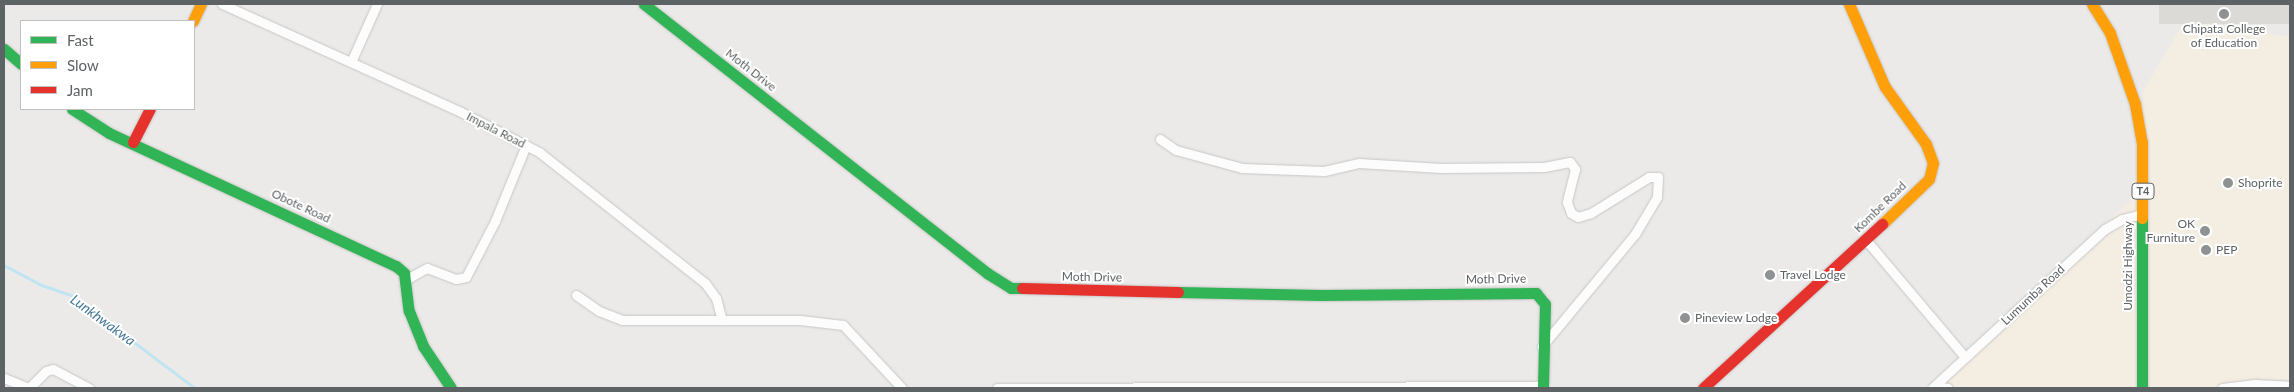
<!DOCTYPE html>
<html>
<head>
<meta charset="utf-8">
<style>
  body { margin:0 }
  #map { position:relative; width:2294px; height:392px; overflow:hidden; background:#eceae8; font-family:Lato,sans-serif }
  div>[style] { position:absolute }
  .commercial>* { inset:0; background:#f4ede2 }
  .education>* { inset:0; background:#dcdad6; transform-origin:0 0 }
  .stream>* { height:2.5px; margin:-1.25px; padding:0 1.25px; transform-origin:1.25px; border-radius:1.25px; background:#c0e4f2 }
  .roads { filter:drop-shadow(0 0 1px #c7c7c7) drop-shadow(0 0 1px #c7c7c7) }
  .street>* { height:9px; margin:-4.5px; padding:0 4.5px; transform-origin:4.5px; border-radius:4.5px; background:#fcfcfc }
  .fast>* { height:11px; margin:-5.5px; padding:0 5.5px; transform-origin:5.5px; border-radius:5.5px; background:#30b455 }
  .slow>* { height:11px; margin:-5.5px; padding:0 5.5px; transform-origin:5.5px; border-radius:5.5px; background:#ff9f0a }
  .jam>* { height:11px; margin:-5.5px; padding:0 5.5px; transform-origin:5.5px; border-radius:5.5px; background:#e5322d }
  .dots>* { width:14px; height:14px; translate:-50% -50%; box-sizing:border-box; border:2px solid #fff; border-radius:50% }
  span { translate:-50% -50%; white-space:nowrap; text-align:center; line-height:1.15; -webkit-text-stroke:4px #fff; paint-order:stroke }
  .shield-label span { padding:1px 4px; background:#fff; border:1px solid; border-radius:4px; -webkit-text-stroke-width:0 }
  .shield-label { font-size:11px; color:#5d6265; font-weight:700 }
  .poi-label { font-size:12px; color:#5d6265 }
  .left { translate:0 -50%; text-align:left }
  .right { translate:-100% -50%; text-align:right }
  .street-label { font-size:12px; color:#5d6265 }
  .water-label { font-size:14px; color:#447897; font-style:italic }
  .frame { position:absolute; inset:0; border:5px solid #5d6265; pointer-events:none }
  .legend { position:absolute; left:20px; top:20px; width:175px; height:90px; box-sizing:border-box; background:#fff; border:1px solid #bec0c1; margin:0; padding:6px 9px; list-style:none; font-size:15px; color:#5d6265 }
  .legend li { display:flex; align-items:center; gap:10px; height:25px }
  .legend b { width:25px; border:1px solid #bec0c1 }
</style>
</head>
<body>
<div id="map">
  <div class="commercial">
    <i style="clip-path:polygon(2186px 19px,2290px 37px,2290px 388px,1926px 388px,2140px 192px,2143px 91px)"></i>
  </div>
  <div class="education">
    <i style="left:2159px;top:4px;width:131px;height:20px"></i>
  </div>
  <div class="stream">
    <i style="left:4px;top:265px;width:40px;rotate:28deg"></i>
    <i style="left:39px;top:284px;width:36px;rotate:19deg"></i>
    <i style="left:73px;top:296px;width:153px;rotate:37deg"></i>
  </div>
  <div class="roads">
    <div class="street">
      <i style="left:222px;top:4px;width:262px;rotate:24.3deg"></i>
      <i style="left:461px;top:112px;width:88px;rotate:27.1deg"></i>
      <i style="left:539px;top:152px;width:211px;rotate:38.3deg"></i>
      <i style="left:705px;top:283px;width:19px;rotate:54deg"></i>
      <i style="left:716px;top:298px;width:23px;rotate:75deg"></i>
      <i style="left:351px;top:62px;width:64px;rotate:-65.9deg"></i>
      <i style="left:1160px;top:139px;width:19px;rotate:35deg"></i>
      <i style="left:1176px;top:150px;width:68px;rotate:15.3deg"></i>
      <i style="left:1242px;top:168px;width:82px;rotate:2.1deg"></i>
      <i style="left:1324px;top:171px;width:36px;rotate:-13deg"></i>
      <i style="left:1359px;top:163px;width:82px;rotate:3.5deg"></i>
      <i style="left:1441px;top:168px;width:103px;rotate:-0.6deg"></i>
      <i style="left:1544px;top:167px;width:26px;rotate:-11deg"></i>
      <i style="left:1570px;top:162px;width:9px;rotate:54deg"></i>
      <i style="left:1575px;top:169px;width:34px;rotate:104deg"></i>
      <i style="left:1567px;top:202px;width:12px;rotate:70deg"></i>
      <i style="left:1571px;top:213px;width:8px;rotate:30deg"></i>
      <i style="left:1578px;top:217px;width:14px;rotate:-17deg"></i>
      <i style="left:1591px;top:213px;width:68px;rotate:-31.8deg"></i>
      <i style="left:1649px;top:177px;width:9px"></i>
      <i style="left:1658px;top:177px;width:20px;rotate:93deg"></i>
      <i style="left:1657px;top:197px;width:43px;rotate:120.7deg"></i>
      <i style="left:1635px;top:234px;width:146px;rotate:129.7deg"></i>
      <i style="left:1866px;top:240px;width:153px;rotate:49.8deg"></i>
      <i style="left:405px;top:280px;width:25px;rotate:-29deg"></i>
      <i style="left:427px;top:268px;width:31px;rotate:21deg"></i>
      <i style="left:456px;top:279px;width:10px;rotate:-11deg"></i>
      <i style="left:466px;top:277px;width:63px;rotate:-62.6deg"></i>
      <i style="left:495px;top:221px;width:82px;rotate:-67.8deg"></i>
      <i style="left:576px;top:295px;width:28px;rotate:35deg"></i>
      <i style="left:599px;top:311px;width:25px;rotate:21deg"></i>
      <i style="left:622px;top:320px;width:178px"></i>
      <i style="left:800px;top:320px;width:43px;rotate:6.6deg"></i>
      <i style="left:843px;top:325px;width:86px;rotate:46.9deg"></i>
      <i style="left:4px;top:378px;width:27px;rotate:22deg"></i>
      <i style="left:29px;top:388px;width:24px;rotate:-45deg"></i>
      <i style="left:46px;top:371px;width:7px;rotate:-16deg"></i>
      <i style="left:53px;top:369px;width:41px;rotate:27.8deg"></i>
      <i style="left:1935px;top:386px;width:13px;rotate:9deg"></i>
      <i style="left:997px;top:388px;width:545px;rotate:-0.21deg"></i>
      <i style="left:1932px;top:388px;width:235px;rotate:-42.6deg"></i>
      <i style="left:2105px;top:229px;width:20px;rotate:-30deg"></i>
      <i style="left:2122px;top:219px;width:21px;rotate:-14deg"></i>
      <i style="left:2222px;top:388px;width:33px;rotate:-7deg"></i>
      <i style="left:2255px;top:384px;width:35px;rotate:3deg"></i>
    </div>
    <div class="fast">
      <i style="left:644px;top:4px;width:436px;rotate:38.1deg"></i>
      <i style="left:987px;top:273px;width:28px;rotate:32deg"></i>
      <i style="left:1011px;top:288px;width:11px"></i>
      <i style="left:4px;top:49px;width:23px;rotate:41deg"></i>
      <i style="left:72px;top:109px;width:44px;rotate:33deg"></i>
      <i style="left:109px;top:133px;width:316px;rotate:24.9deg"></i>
      <i style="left:396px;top:266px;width:11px;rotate:41deg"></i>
      <i style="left:404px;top:273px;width:38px;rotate:83deg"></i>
      <i style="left:409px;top:311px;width:38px;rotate:68deg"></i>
      <i style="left:423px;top:346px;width:50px;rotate:56.3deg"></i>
      <i style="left:2142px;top:218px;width:170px;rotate:90deg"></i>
      <i style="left:1178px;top:292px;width:143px;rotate:1.2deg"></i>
      <i style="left:1321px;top:295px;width:215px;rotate:-0.5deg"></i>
      <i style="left:1536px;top:293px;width:14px;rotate:51deg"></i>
      <i style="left:1545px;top:304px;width:84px;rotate:91.4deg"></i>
    </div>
    <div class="slow">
      <i style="left:1849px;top:4px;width:90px;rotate:66.6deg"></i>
      <i style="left:1885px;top:87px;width:70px;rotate:54.3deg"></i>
      <i style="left:1926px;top:144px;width:20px;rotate:70deg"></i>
      <i style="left:1933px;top:163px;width:16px;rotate:104deg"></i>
      <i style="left:1929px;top:179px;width:65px;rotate:136.2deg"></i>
      <i style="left:2092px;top:4px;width:34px;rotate:58deg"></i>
      <i style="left:2110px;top:33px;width:75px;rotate:70.6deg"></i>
      <i style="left:2135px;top:104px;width:39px;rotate:80deg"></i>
      <i style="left:2142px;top:142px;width:76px;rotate:90deg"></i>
      <i style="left:193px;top:21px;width:19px;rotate:-65deg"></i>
    </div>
    <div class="jam">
      <i style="left:133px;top:142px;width:37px;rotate:-63deg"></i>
      <i style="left:1022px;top:288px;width:156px;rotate:1.5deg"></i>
      <i style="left:1703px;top:388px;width:243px;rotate:-42.5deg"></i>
    </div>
  </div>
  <div class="dots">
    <i style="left:2224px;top:14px;background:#8f9293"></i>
    <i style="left:2228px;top:183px;background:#8f9293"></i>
    <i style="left:2205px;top:231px;background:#8f9293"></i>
    <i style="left:2206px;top:250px;background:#8f9293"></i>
    <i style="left:1770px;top:275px;background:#8f9293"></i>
    <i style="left:1685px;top:318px;background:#8f9293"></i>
  </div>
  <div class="shield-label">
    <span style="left:2143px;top:191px">T4</span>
  </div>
  <div class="poi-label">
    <span style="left:2224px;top:36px">Chipata College<br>of Education</span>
    <span class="left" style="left:2238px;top:183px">Shoprite</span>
    <span class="right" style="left:2195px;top:231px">OK<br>Furniture</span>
    <span class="left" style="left:2216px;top:250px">PEP</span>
    <span class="left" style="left:1780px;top:275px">Travel Lodge</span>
    <span class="left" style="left:1695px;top:318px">Pineview Lodge</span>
  </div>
  <div class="street-label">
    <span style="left:751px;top:70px;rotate:38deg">Moth Drive</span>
    <span style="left:496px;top:130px;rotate:27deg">Impala Road</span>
    <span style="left:301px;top:206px;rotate:25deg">Obote Road</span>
    <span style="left:1880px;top:207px;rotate:-44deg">Kombe Road</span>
    <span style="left:2128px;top:266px;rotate:-90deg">Umodzi Highway</span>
    <span style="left:1092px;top:277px;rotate:1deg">Moth Drive</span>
    <span style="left:1496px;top:279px;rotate:-1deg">Moth Drive</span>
    <span style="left:2033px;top:295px;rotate:-43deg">Lumumba Road</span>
  </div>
  <div class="water-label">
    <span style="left:103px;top:320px;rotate:36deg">Lunkhwakwa</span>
  </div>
  <div class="frame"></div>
  <ul class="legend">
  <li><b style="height:6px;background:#30b455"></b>Fast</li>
  <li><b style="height:6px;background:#ff9f0a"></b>Slow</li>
  <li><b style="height:6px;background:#e5322d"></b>Jam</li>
  </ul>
</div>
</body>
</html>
